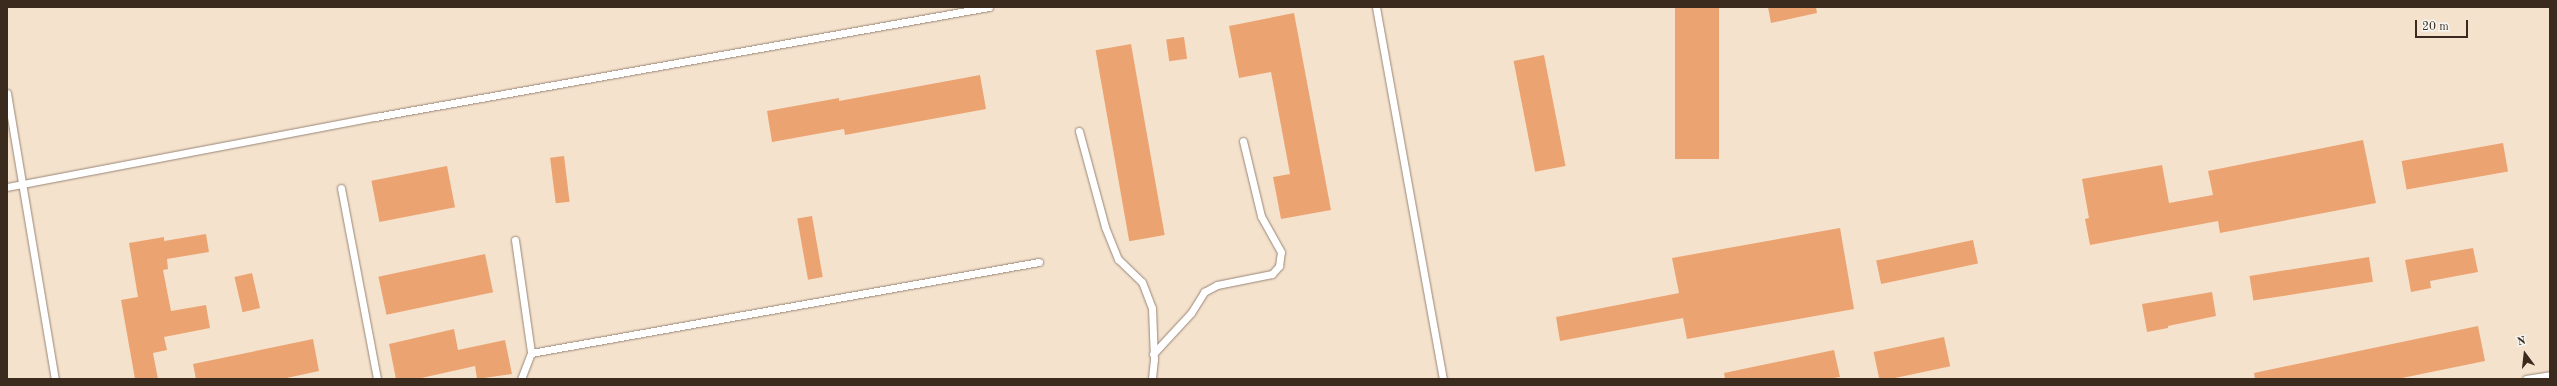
<!DOCTYPE html>
<html>
<head>
<meta charset="utf-8">
<style>
  body { margin:0 }
  #map { position:relative; width:2557px; height:386px; overflow:hidden; background:#f5e2cd; font-family:"Old Standard TT",serif }
  div>[style] { position:absolute }
  .building>* { inset:0; background:#eba471; transform-origin:0 0 }
  .roads { filter:drop-shadow(0 0 1px #988676) drop-shadow(0 0 1px #988676) }
  .service>* { height:7px; margin:-3.5px; padding:0 3.5px; transform-origin:3.5px; border-radius:3.5px; background:#fff }
  span { translate:-50% -50%; white-space:nowrap; text-align:center; line-height:1.15; -webkit-text-stroke:3px #f6f6f2; paint-order:stroke }
  .frame { position:absolute; inset:0; border:8px solid #3b2a1e; pointer-events:none }
  .north { position:absolute; left:2505px; top:334px; width:40px; height:40px; -webkit-text-stroke:3px #f6f6f2; paint-order:stroke; rotate:345deg; font-size:11px; font-weight:700; line-height:16px; text-align:center; color:#3b2a1e }
  .north::after { content:''; display:block; margin:auto; width:14px; height:18px; background:#3b2a1e; clip-path:polygon(50% 0,100% 100%,50% 72%,0 100%) }
  .scale { position:absolute; left:2415px; top:20px; width:53px; height:18px; box-sizing:border-box; border:2px solid #3b2a1e; border-top:0; padding-left:5px; font-size:12px; line-height:14px; white-space:nowrap; color:#3b2a1e; -webkit-text-stroke:3px #f6f6f2; paint-order:stroke }
</style>
</head>
<body>
<div id="map">
  <div class="building">
    <i style="left:1675px;top:7px;width:44px;height:152px"></i>
    <i style="clip-path:polygon(1768px 7px,1816px 7px,1817px 13px,1771px 23px)"></i>
    <i style="clip-path:polygon(1294px 13px,1331px 210px,1281px 219px,1273px 177px,1290px 174px,1271px 72px,1239px 78px,1229px 26px)"></i>
    <i style="left:1184px;top:37px;width:22px;height:18px;rotate:82deg"></i>
    <i style="left:1131px;top:44px;width:194px;height:36px;rotate:80deg"></i>
    <i style="left:1544px;top:55px;width:113px;height:31px;rotate:79deg"></i>
    <i style="clip-path:polygon(980px 75px,986px 109px,845px 135px,844px 129px,772px 142px,767px 111px,839px 98px,839px 101px)"></i>
    <i style="clip-path:polygon(2363px 140px,2376px 203px,2220px 233px,2218px 221px,2090px 245px,2085px 219px,2089px 218px,2082px 179px,2162px 165px,2169px 203px,2213px 195px,2208px 171px)"></i>
    <i style="left:2503px;top:143px;width:29px;height:103px;rotate:80deg"></i>
    <i style="left:564px;top:156px;width:46px;height:14px;rotate:83deg"></i>
    <i style="left:447px;top:166px;width:42px;height:77px;rotate:79deg"></i>
    <i style="left:812px;top:216px;width:62px;height:15px;rotate:80deg"></i>
    <i style="clip-path:polygon(1840px 228px,1854px 309px,1687px 339px,1683px 318px,1560px 341px,1556px 317px,1679px 293px,1672px 258px)"></i>
    <i style="clip-path:polygon(206px 234px,209px 252px,167px 259px,168px 269px,163px 270px,171px 311px,206px 305px,210px 328px,164px 337px,167px 350px,153px 353px,158px 379px,135px 379px,121px 300px,138px 297px,129px 243px,164px 237px,164px 241px)"></i>
    <i style="left:1973px;top:240px;width:24px;height:99px;rotate:78deg"></i>
    <i style="clip-path:polygon(2473px 248px,2478px 272px,2430px 281px,2431px 288px,2411px 292px,2405px 260px)"></i>
    <i style="left:485px;top:254px;width:39px;height:109px;rotate:78deg"></i>
    <i style="left:2369px;top:257px;width:25px;height:121px;rotate:81deg"></i>
    <i style="left:252px;top:273px;width:36px;height:18px;rotate:77deg"></i>
    <i style="clip-path:polygon(2212px 292px,2216px 316px,2168px 326px,2168px 328px,2147px 332px,2142px 304px)"></i>
    <i style="clip-path:polygon(2478px 326px,2485px 361px,2397px 379px,2255px 379px,2254px 373px)"></i>
    <i style="clip-path:polygon(454px 329px,458px 350px,505px 340px,512px 374px,477px 379px,475px 366px,417px 379px,396px 379px,389px 344px)"></i>
    <i style="left:1944px;top:337px;width:30px;height:72px;rotate:78deg"></i>
    <i style="clip-path:polygon(313px 339px,319px 371px,282px 379px,196px 379px,193px 364px)"></i>
    <i style="clip-path:polygon(1834px 350px,1840px 377px,1828px 379px,1725px 379px,1724px 373px)"></i>
  </div>
  <div class="roads">
    <div class="service">
      <i style="left:1376px;top:7px;width:378px;rotate:79.8deg"></i>
      <i style="left:7px;top:93px;width:290px;rotate:80.5deg"></i>
      <i style="left:1079px;top:131px;width:99px;rotate:74.8deg"></i>
      <i style="left:1105px;top:227px;width:35px;rotate:68deg"></i>
      <i style="left:1118px;top:259px;width:33px;rotate:44deg"></i>
      <i style="left:1142px;top:282px;width:28px;rotate:69deg"></i>
      <i style="left:1152px;top:308px;width:51px;rotate:87.8deg"></i>
      <i style="left:1154px;top:359px;width:20px;rotate:96deg"></i>
      <i style="left:7px;top:187px;width:375px;rotate:-10.8deg"></i>
      <i style="left:375px;top:117px;width:624px;rotate:-10.16deg"></i>
      <i style="left:341px;top:188px;width:194px;rotate:79.3deg"></i>
      <i style="left:515px;top:240px;width:114px;rotate:81.9deg"></i>
      <i style="left:531px;top:353px;width:28px;rotate:111deg"></i>
      <i style="left:531px;top:353px;width:516px;rotate:-10.16deg"></i>
      <i style="left:1153px;top:354px;width:56px;rotate:-47.2deg"></i>
      <i style="left:1191px;top:313px;width:25px;rotate:-58deg"></i>
      <i style="left:1204px;top:292px;width:15px;rotate:-28deg"></i>
      <i style="left:1217px;top:285px;width:56px;rotate:-11.3deg"></i>
      <i style="left:1272px;top:274px;width:11px;rotate:-49deg"></i>
      <i style="left:1279px;top:266px;width:14px;rotate:-82deg"></i>
      <i style="left:1281px;top:252px;width:41px;rotate:-119.1deg"></i>
      <i style="left:1261px;top:216px;width:77px;rotate:-103.5deg"></i>
      <i style="left:2526px;top:379px;width:24px;rotate:-9deg"></i>
    </div>
  </div>
  <div class="frame"></div>
  <div class="north">N</div>
  <div class="scale">20 m</div>
</div>
</body>
</html>
